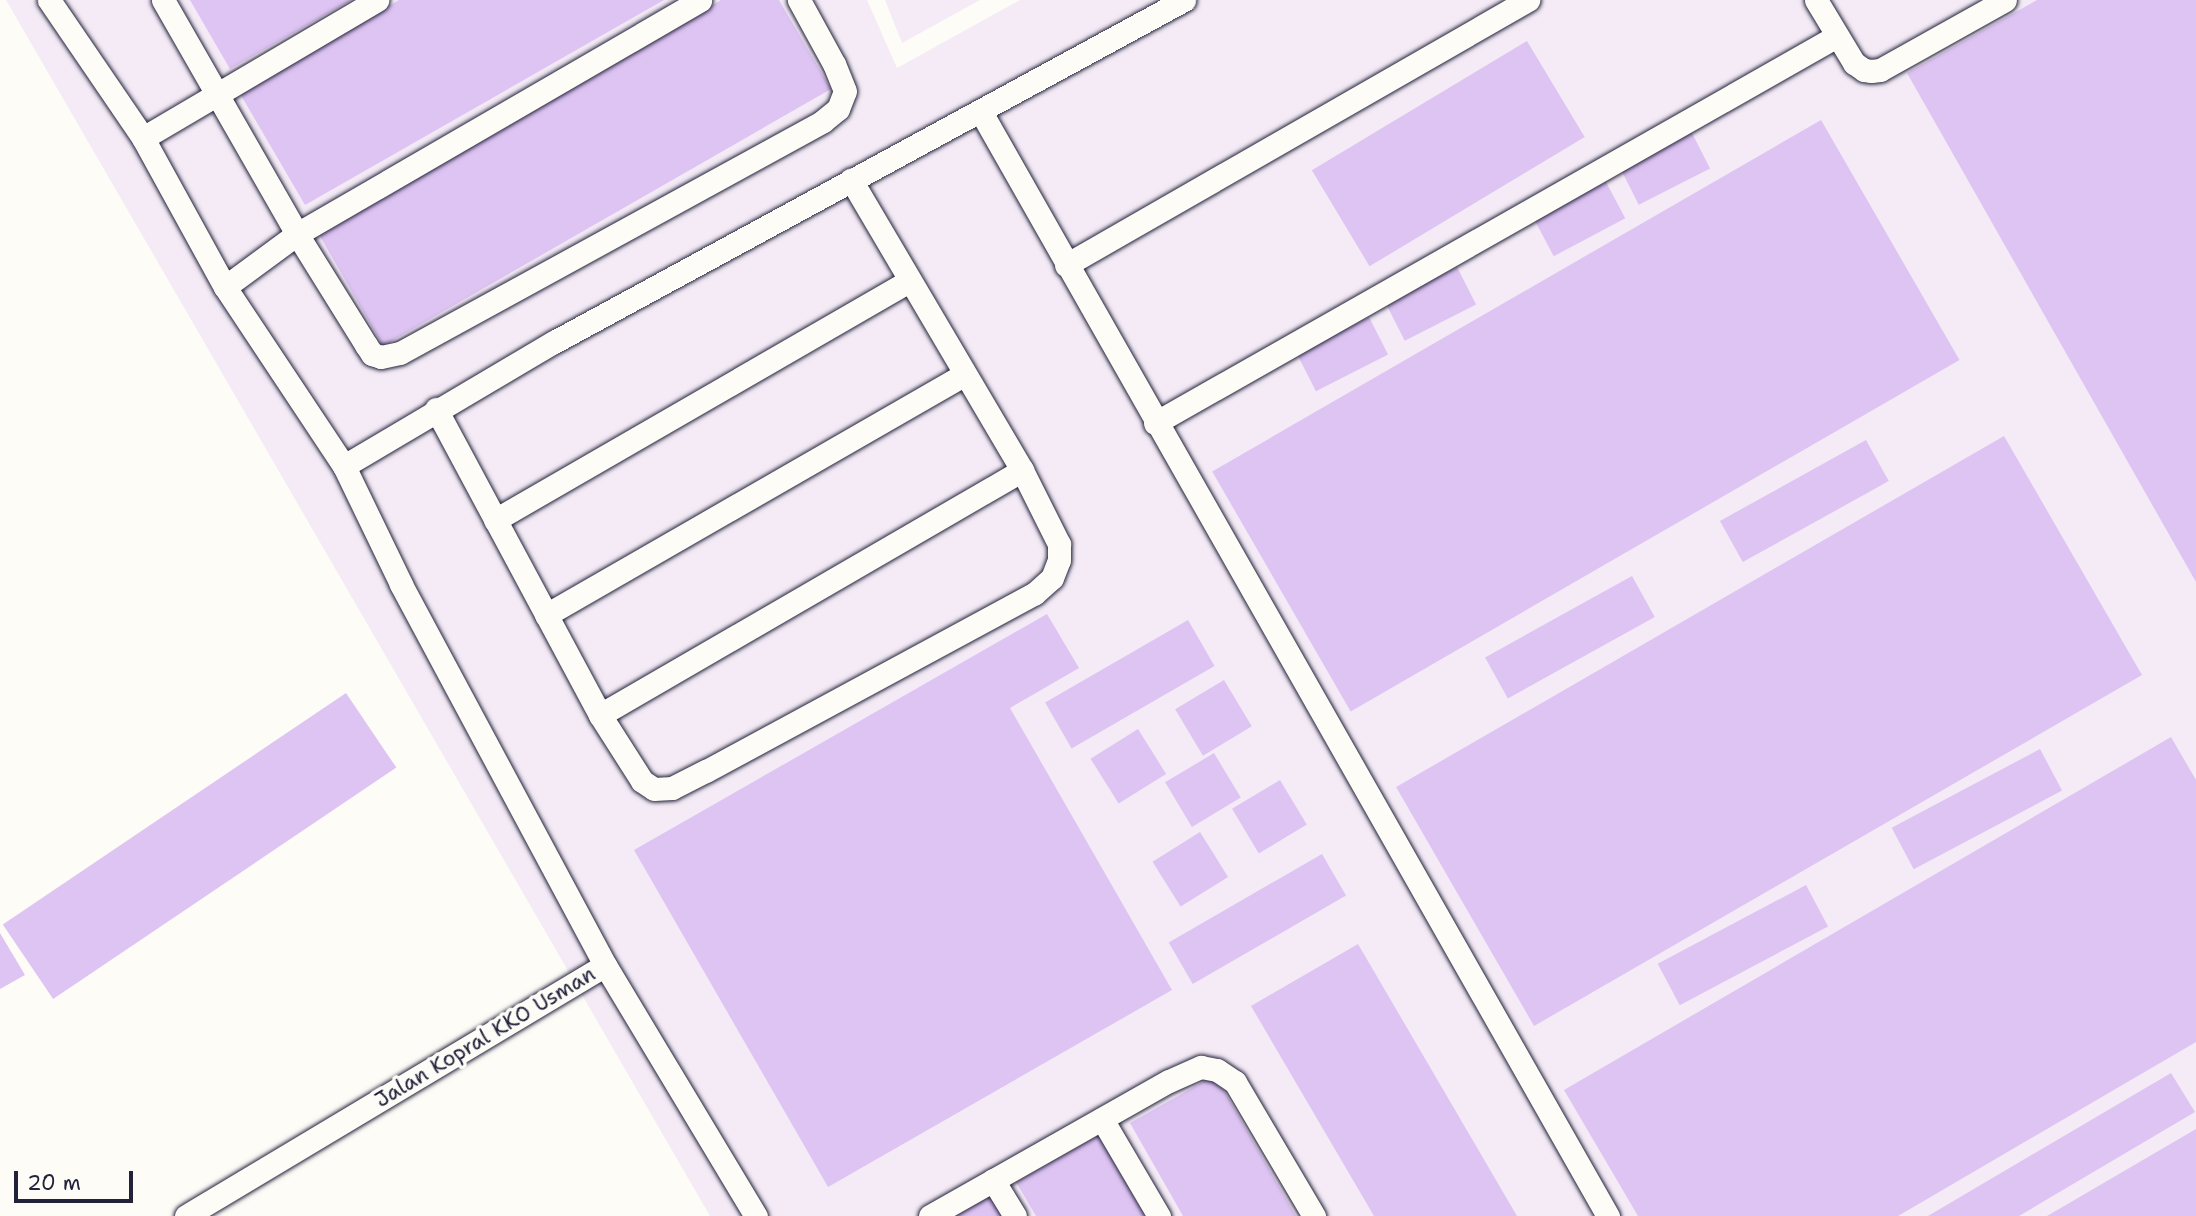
<!DOCTYPE html>
<html>
<head>
<meta charset="utf-8">
<style>
  body { margin:0 }
  #map { position:relative; width:2196px; height:1216px; overflow:hidden; background:#fdfcf7; font-family:"Shantell Sans",sans-serif }
  div>[style] { position:absolute }
  .built>* { inset:0; background:#f4ebf6 }
  .building>* { inset:0; background:#dec4f3; transform-origin:0 0 }
  .roads { filter:drop-shadow(0 0 2px #22223b) drop-shadow(0 0 2px #22223b) }
  .lane>* { height:23px; margin:-11.5px; padding:0 11.5px; transform-origin:11.5px; border-radius:11.5px; background:#fdfcf7 }
  span { translate:-50% -50%; white-space:nowrap; text-align:center; line-height:1.15; -webkit-text-stroke:7px #fdfcf7; paint-order:stroke }
  .street-label { font-size:21px; color:#22223b }
  .scale { position:absolute; left:14px; top:1171px; width:119px; height:32px; box-sizing:border-box; border:4px solid #22223b; border-top:0; padding-left:9px; font-size:21px; line-height:24px; white-space:nowrap; color:#22223b; -webkit-text-stroke:5px #fdfcf7; paint-order:stroke }
</style>
</head>
<body>
<div id="map">
  <div class="built">
    <i style="clip-path:polygon(6px 0,867px 0,897px 68px,1020px 0,2196px 0,2196px 1216px,710px 1216px)"></i>
    <i style="clip-path:polygon(885px 0,980px 0,902px 43px)"></i>
  </div>
  <div class="building">
    <i style="clip-path:polygon(190px 0,351px 0,230px 69px)"></i>
    <i style="clip-path:polygon(399px 0,664px 0,305px 205px,239px 92px)"></i>
    <i style="clip-path:polygon(721px 0,779px 0,831px 89px,383px 346px,317px 231px)"></i>
    <i style="clip-path:polygon(2037px 0,2196px 0,2196px 582px,1907px 73px)"></i>
    <i style="left:1527px;top:41px;width:112px;height:251px;rotate:59deg"></i>
    <i style="left:1821px;top:120px;width:277px;height:703px;rotate:60deg"></i>
    <i style="left:1691px;top:131px;width:42px;height:80px;rotate:63deg"></i>
    <i style="left:1606px;top:182px;width:41px;height:81px;rotate:62deg"></i>
    <i style="left:1457px;top:267px;width:42px;height:80px;rotate:63deg"></i>
    <i style="left:1369px;top:317px;width:42px;height:81px;rotate:63deg"></i>
    <i style="left:2004px;top:436px;width:276px;height:702px;rotate:60deg"></i>
    <i style="left:1866px;top:440px;width:47px;height:167px;rotate:61deg"></i>
    <i style="left:1632px;top:576px;width:47px;height:168px;rotate:61deg"></i>
    <i style="clip-path:polygon(1047px 614px,1079px 668px,1010px 708px,1172px 990px,828px 1187px,634px 850px)"></i>
    <i style="left:1188px;top:620px;width:53px;height:165px;rotate:60deg"></i>
    <i style="left:1224px;top:680px;width:54px;height:57px;rotate:59deg"></i>
    <i style="left:346px;top:693px;width:90px;height:414px;rotate:56deg"></i>
    <i style="left:1138px;top:729px;width:53px;height:56px;rotate:58deg"></i>
    <i style="clip-path:polygon(2171px 737px,2196px 780px,2196px 1042px,1898px 1216px,1638px 1216px,1564px 1090px)"></i>
    <i style="left:2040px;top:749px;width:47px;height:168px;rotate:62deg"></i>
    <i style="left:1214px;top:753px;width:52px;height:57px;rotate:59deg"></i>
    <i style="left:1280px;top:780px;width:52px;height:56px;rotate:59deg"></i>
    <i style="left:1200px;top:832px;width:53px;height:56px;rotate:58deg"></i>
    <i style="left:1322px;top:854px;width:48px;height:177px;rotate:60deg"></i>
    <i style="left:1806px;top:885px;width:47px;height:168px;rotate:62deg"></i>
    <i style="clip-path:polygon(0 933px,25px 975px,0 989px)"></i>
    <i style="clip-path:polygon(1358px 944px,1517px 1216px,1374px 1216px,1251px 1006px)"></i>
    <i style="clip-path:polygon(2171px 1073px,2195px 1112px,2019px 1216px,1928px 1216px)"></i>
    <i style="clip-path:polygon(1215px 1075px,1296px 1216px,1183px 1216px,1130px 1123px)"></i>
    <i style="clip-path:polygon(2196px 1129px,2196px 1216px,2047px 1216px)"></i>
    <i style="clip-path:polygon(1101px 1134px,1148px 1216px,1036px 1216px,1016px 1182px)"></i>
    <i style="clip-path:polygon(992px 1194px,1005px 1216px,954px 1216px)"></i>
  </div>
  <div class="roads">
    <div class="lane">
      <i style="left:49px;top:0;width:167px;rotate:55.7deg"></i>
      <i style="left:143px;top:138px;width:170px;rotate:61.2deg"></i>
      <i style="left:225px;top:287px;width:215px;rotate:56.4deg"></i>
      <i style="left:163px;top:0;width:270px;rotate:60.2deg"></i>
      <i style="left:297px;top:234px;width:131px;rotate:58.1deg"></i>
      <i style="left:366px;top:345px;width:11px;rotate:56deg"></i>
      <i style="left:372px;top:354px;width:9px;rotate:18deg"></i>
      <i style="left:381px;top:357px;width:19px;rotate:-12deg"></i>
      <i style="left:400px;top:353px;width:482px;rotate:-28.7deg"></i>
      <i style="left:823px;top:121px;width:19px;rotate:-39deg"></i>
      <i style="left:838px;top:109px;width:19px;rotate:-69deg"></i>
      <i style="left:845px;top:91px;width:29px;rotate:-112deg"></i>
      <i style="left:834px;top:64px;width:73px;rotate:-118.7deg"></i>
      <i style="left:1816px;top:0;width:74px;rotate:58.9deg"></i>
      <i style="left:1854px;top:63px;width:12px;rotate:35deg"></i>
      <i style="left:1864px;top:70px;width:7px;rotate:8deg"></i>
      <i style="left:1871px;top:71px;width:9px;rotate:-6deg"></i>
      <i style="left:1880px;top:70px;width:143px;rotate:-29.2deg"></i>
      <i style="left:981px;top:112px;width:1270px;rotate:60.41deg"></i>
      <i style="left:143px;top:138px;width:272px;rotate:-30.5deg"></i>
      <i style="left:1066px;top:265px;width:533px;rotate:-29.84deg"></i>
      <i style="left:225px;top:287px;width:89px;rotate:-36.4deg"></i>
      <i style="left:297px;top:234px;width:466px;rotate:-30.1deg"></i>
      <i style="left:436px;top:409px;width:347px;rotate:61.8deg"></i>
      <i style="left:600px;top:715px;width:78px;rotate:57.5deg"></i>
      <i style="left:642px;top:781px;width:14px;rotate:34deg"></i>
      <i style="left:654px;top:789px;width:18px;rotate:-3deg"></i>
      <i style="left:672px;top:788px;width:38px;rotate:-27deg"></i>
      <i style="left:706px;top:771px;width:373px;rotate:-28.4deg"></i>
      <i style="left:1034px;top:594px;width:24px;rotate:-42deg"></i>
      <i style="left:1052px;top:578px;width:19px;rotate:-69deg"></i>
      <i style="left:1059px;top:560px;width:16px;rotate:-90deg"></i>
      <i style="left:1059px;top:544px;width:83px;rotate:-116.6deg"></i>
      <i style="left:1022px;top:470px;width:337px;rotate:-120.5deg"></i>
      <i style="left:1155px;top:423px;width:784px;rotate:-29.57deg"></i>
      <i style="left:495px;top:520px;width:479px;rotate:-30deg"></i>
      <i style="left:546px;top:615px;width:483px;rotate:-29.9deg"></i>
      <i style="left:600px;top:715px;width:488px;rotate:-30.1deg"></i>
      <i style="left:605px;top:965px;width:432px;rotate:-118.2deg"></i>
      <i style="left:401px;top:584px;width:131px;rotate:-115.8deg"></i>
      <i style="left:344px;top:466px;width:244px;rotate:-30.6deg"></i>
      <i style="left:554px;top:342px;width:717px;rotate:-28.5deg"></i>
      <i style="left:1102px;top:1119px;width:113px;rotate:59.6deg"></i>
      <i style="left:993px;top:1180px;width:42px;rotate:58.6deg"></i>
      <i style="left:186px;top:1216px;width:488px;rotate:-30.9deg"></i>
      <i style="left:605px;top:965px;width:293px;rotate:59deg"></i>
      <i style="left:930px;top:1216px;width:274px;rotate:-29.5deg"></i>
      <i style="left:1169px;top:1081px;width:35px;rotate:-24deg"></i>
      <i style="left:1201px;top:1067px;width:16px;rotate:11deg"></i>
      <i style="left:1217px;top:1070px;width:22px;rotate:34deg"></i>
      <i style="left:1235px;top:1082px;width:156px;rotate:59.5deg"></i>
    </div>
  </div>
  <div class="street-label">
    <span style="left:485px;top:1037px;rotate:-31deg">Jalan Kopral KKO Usman</span>
  </div>
  <div class="scale">20 m</div>
</div>
</body>
</html>
